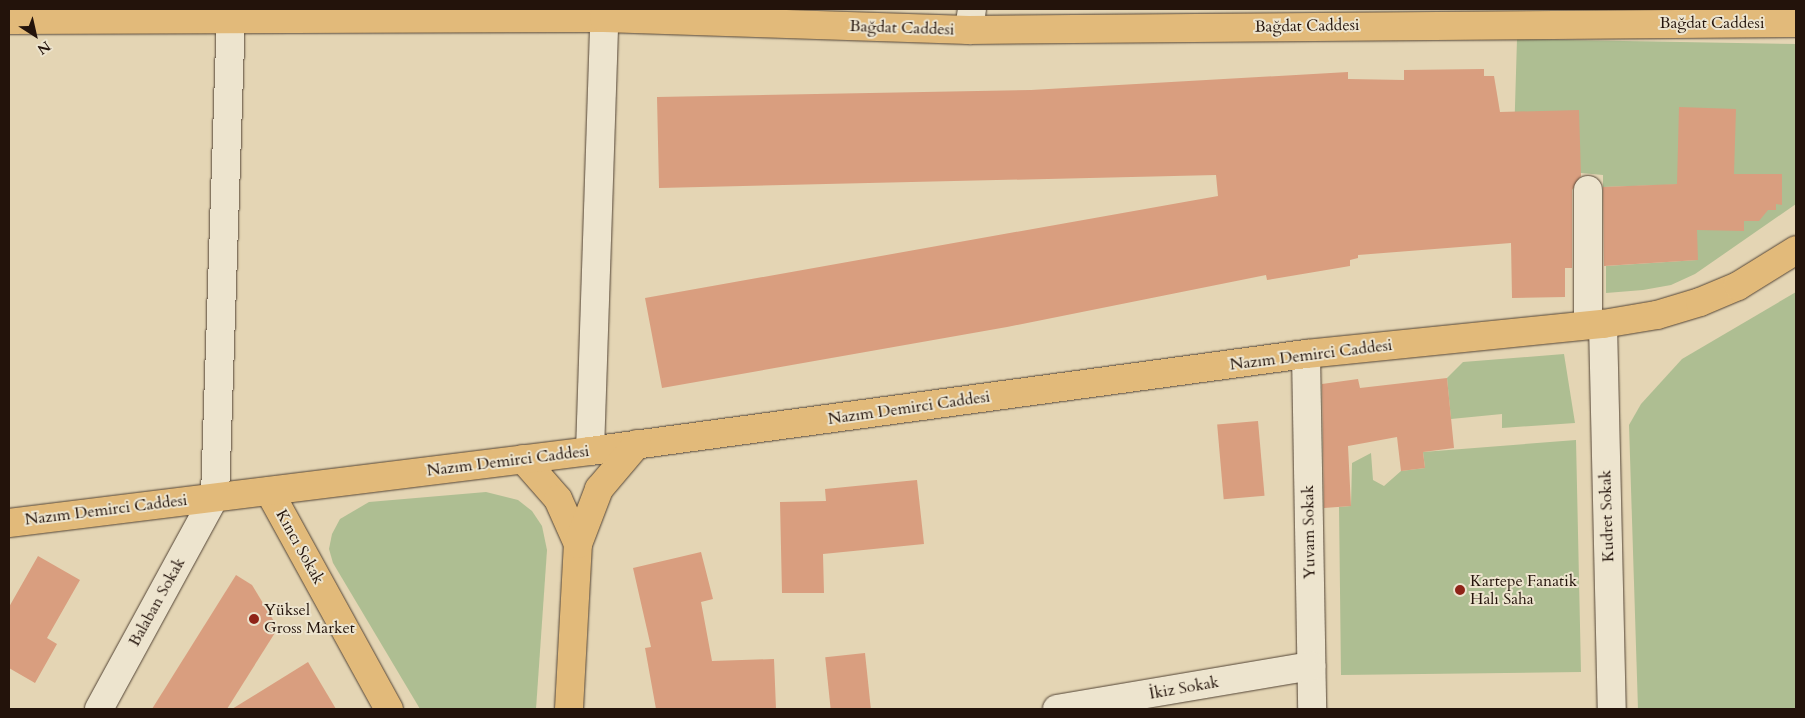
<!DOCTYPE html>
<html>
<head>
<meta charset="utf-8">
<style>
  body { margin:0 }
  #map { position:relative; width:1805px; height:718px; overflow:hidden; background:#e4d5b4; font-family:Cardo,serif }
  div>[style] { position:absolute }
  .green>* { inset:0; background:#aebe92 }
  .building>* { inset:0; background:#d99e7f; transform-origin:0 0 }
  .roads { filter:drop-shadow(0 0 1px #534435) drop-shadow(0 0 1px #534435) }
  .minor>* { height:28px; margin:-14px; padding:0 14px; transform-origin:14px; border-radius:14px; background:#ede4ce }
  .major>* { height:28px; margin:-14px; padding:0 14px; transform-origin:14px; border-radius:14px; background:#e2ba7a }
  .dots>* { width:14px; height:14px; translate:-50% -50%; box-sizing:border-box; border:2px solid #ede4ce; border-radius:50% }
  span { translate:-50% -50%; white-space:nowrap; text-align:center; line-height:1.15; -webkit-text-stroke:4px #ede4ce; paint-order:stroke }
  .street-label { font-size:16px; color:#23130b }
  .poi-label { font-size:16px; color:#23130b }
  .left { translate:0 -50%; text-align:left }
  .frame { position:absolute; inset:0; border:10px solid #23130b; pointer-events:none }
  .north { position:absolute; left:10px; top:10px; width:50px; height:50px; -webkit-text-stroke:4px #ede4ce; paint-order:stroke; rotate:145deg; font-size:14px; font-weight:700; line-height:20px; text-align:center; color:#23130b }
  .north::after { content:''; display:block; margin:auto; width:18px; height:22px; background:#23130b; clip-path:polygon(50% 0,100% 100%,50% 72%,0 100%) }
</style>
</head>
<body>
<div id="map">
  <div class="green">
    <i style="clip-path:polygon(1517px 39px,1796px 44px,1796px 204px,1695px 274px,1671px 285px,1643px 290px,1606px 293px,1606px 266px,1697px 260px,1695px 184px,1603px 187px,1603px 175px,1581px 173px,1511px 240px)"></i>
    <i style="clip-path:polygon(1796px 292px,1796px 709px,1638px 709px,1629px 425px,1641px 404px,1682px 359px)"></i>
    <i style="clip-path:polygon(1564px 354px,1575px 423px,1502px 428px,1502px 414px,1451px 419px,1447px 378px,1463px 362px)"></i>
    <i style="clip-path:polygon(1576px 440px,1581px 672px,1341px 675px,1339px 507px,1351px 506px,1352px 463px,1371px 453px,1373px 480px,1384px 486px,1401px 471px,1425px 468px,1423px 452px)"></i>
    <i style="clip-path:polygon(486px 492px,518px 500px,532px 511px,542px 526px,547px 550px,536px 709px,420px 709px,333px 563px,329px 549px,332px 534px,340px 519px,369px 502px)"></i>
  </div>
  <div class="building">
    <i style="clip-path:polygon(1484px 69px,1484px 76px,1494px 76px,1500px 112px,1579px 110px,1581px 176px,1572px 190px,1572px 268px,1565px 268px,1565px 297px,1512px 298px,1511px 243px,1358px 255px,1358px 258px,1350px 260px,1350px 266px,1267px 280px,1266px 275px,1007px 327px,662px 388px,645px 298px,1218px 196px,1216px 175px,659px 188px,657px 97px,1031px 90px,1348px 72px,1348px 79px,1404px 80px,1404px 70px)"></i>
    <i style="clip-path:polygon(1679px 107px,1736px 109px,1734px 174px,1782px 174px,1782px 205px,1776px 204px,1776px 210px,1768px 210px,1759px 221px,1744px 221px,1744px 231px,1697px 230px,1698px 260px,1604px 266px,1603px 187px,1677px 184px)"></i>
    <i style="clip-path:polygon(1447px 378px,1454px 448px,1423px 452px,1425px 468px,1401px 471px,1397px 437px,1348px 446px,1351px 506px,1324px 508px,1322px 384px,1358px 379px,1360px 388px)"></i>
    <i style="left:1258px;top:421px;width:75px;height:41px;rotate:85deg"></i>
    <i style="clip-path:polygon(917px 480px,924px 544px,823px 554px,824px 593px,782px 593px,780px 502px,826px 501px,825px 489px)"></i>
    <i style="clip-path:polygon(701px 552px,713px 599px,701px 602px,712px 661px,774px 659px,776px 709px,656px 709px,645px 648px,651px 647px,633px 568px)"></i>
    <i style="clip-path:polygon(38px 556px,80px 580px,47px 638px,57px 644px,35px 683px,9px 668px,9px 607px)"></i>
    <i style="clip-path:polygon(236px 575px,252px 585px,278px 628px,227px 709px,152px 709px)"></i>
    <i style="left:865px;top:653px;width:56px;height:40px;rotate:84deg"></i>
    <i style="clip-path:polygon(308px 662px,336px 709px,232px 709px)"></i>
  </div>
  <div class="roads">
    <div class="minor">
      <i style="left:969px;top:30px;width:21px;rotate:-82deg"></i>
      <i style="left:1588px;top:190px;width:135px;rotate:90deg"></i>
      <i style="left:1603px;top:324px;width:385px;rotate:88.7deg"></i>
      <i style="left:1306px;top:354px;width:355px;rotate:89deg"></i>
      <i style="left:590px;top:451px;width:433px;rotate:-88.1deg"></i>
      <i style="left:99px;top:709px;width:243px;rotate:-61.4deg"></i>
      <i style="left:215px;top:496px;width:487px;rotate:-88.1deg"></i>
      <i style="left:1057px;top:709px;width:258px;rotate:-9.6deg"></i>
    </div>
    <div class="major">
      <i style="left:9px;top:20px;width:595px;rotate:-0.19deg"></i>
      <i style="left:604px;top:18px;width:365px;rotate:1.9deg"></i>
      <i style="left:969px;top:30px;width:827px;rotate:-0.48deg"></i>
      <i style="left:523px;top:459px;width:53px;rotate:48.8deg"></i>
      <i style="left:558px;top:499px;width:49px;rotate:66deg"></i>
      <i style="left:269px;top:491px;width:249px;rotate:61.2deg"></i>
      <i style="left:9px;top:523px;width:585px;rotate:-7.06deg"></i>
      <i style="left:590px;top:451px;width:723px;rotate:-7.72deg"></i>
      <i style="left:1306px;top:354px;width:299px;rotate:-5.8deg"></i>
      <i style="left:1603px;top:324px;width:55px;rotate:-9.5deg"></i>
      <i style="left:1657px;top:315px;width:45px;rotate:-16.8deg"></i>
      <i style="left:1700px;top:302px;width:41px;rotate:-22.8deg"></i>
      <i style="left:1738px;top:286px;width:68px;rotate:-31.8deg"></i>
      <i style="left:569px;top:709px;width:165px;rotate:-86.9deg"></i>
      <i style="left:578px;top:544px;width:59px;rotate:-69.1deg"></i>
      <i style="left:599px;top:489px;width:59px;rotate:-49.8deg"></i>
    </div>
  </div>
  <div class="dots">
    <i style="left:1460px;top:590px;background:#8f2418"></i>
    <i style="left:254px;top:619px;background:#8f2418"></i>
  </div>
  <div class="street-label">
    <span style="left:1712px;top:23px">Bağdat Caddesi</span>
    <span style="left:1307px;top:26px;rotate:-1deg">Bağdat Caddesi</span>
    <span style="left:902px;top:28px;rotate:2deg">Bağdat Caddesi</span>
    <span style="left:1311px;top:355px;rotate:-7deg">Nazım Demirci Caddesi</span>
    <span style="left:909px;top:408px;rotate:-8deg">Nazım Demirci Caddesi</span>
    <span style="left:508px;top:461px;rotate:-7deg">Nazım Demirci Caddesi</span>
    <span style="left:106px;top:510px;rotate:-7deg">Nazım Demirci Caddesi</span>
    <span style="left:1607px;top:516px;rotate:-92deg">Kudret Sokak</span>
    <span style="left:1309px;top:532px;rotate:-91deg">Yuvam Sokak</span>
    <span style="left:300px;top:547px;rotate:61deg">Kıncı Sokak</span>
    <span style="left:157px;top:602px;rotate:-61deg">Balaban Sokak</span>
    <span style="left:1184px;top:688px;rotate:-10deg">İkiz Sokak</span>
  </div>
  <div class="poi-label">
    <span class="left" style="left:1470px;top:590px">Kartepe Fanatik<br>Halı Saha</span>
    <span class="left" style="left:264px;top:619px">Yüksel<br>Gross Market</span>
  </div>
  <div class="frame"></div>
  <div class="north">N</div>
</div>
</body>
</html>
